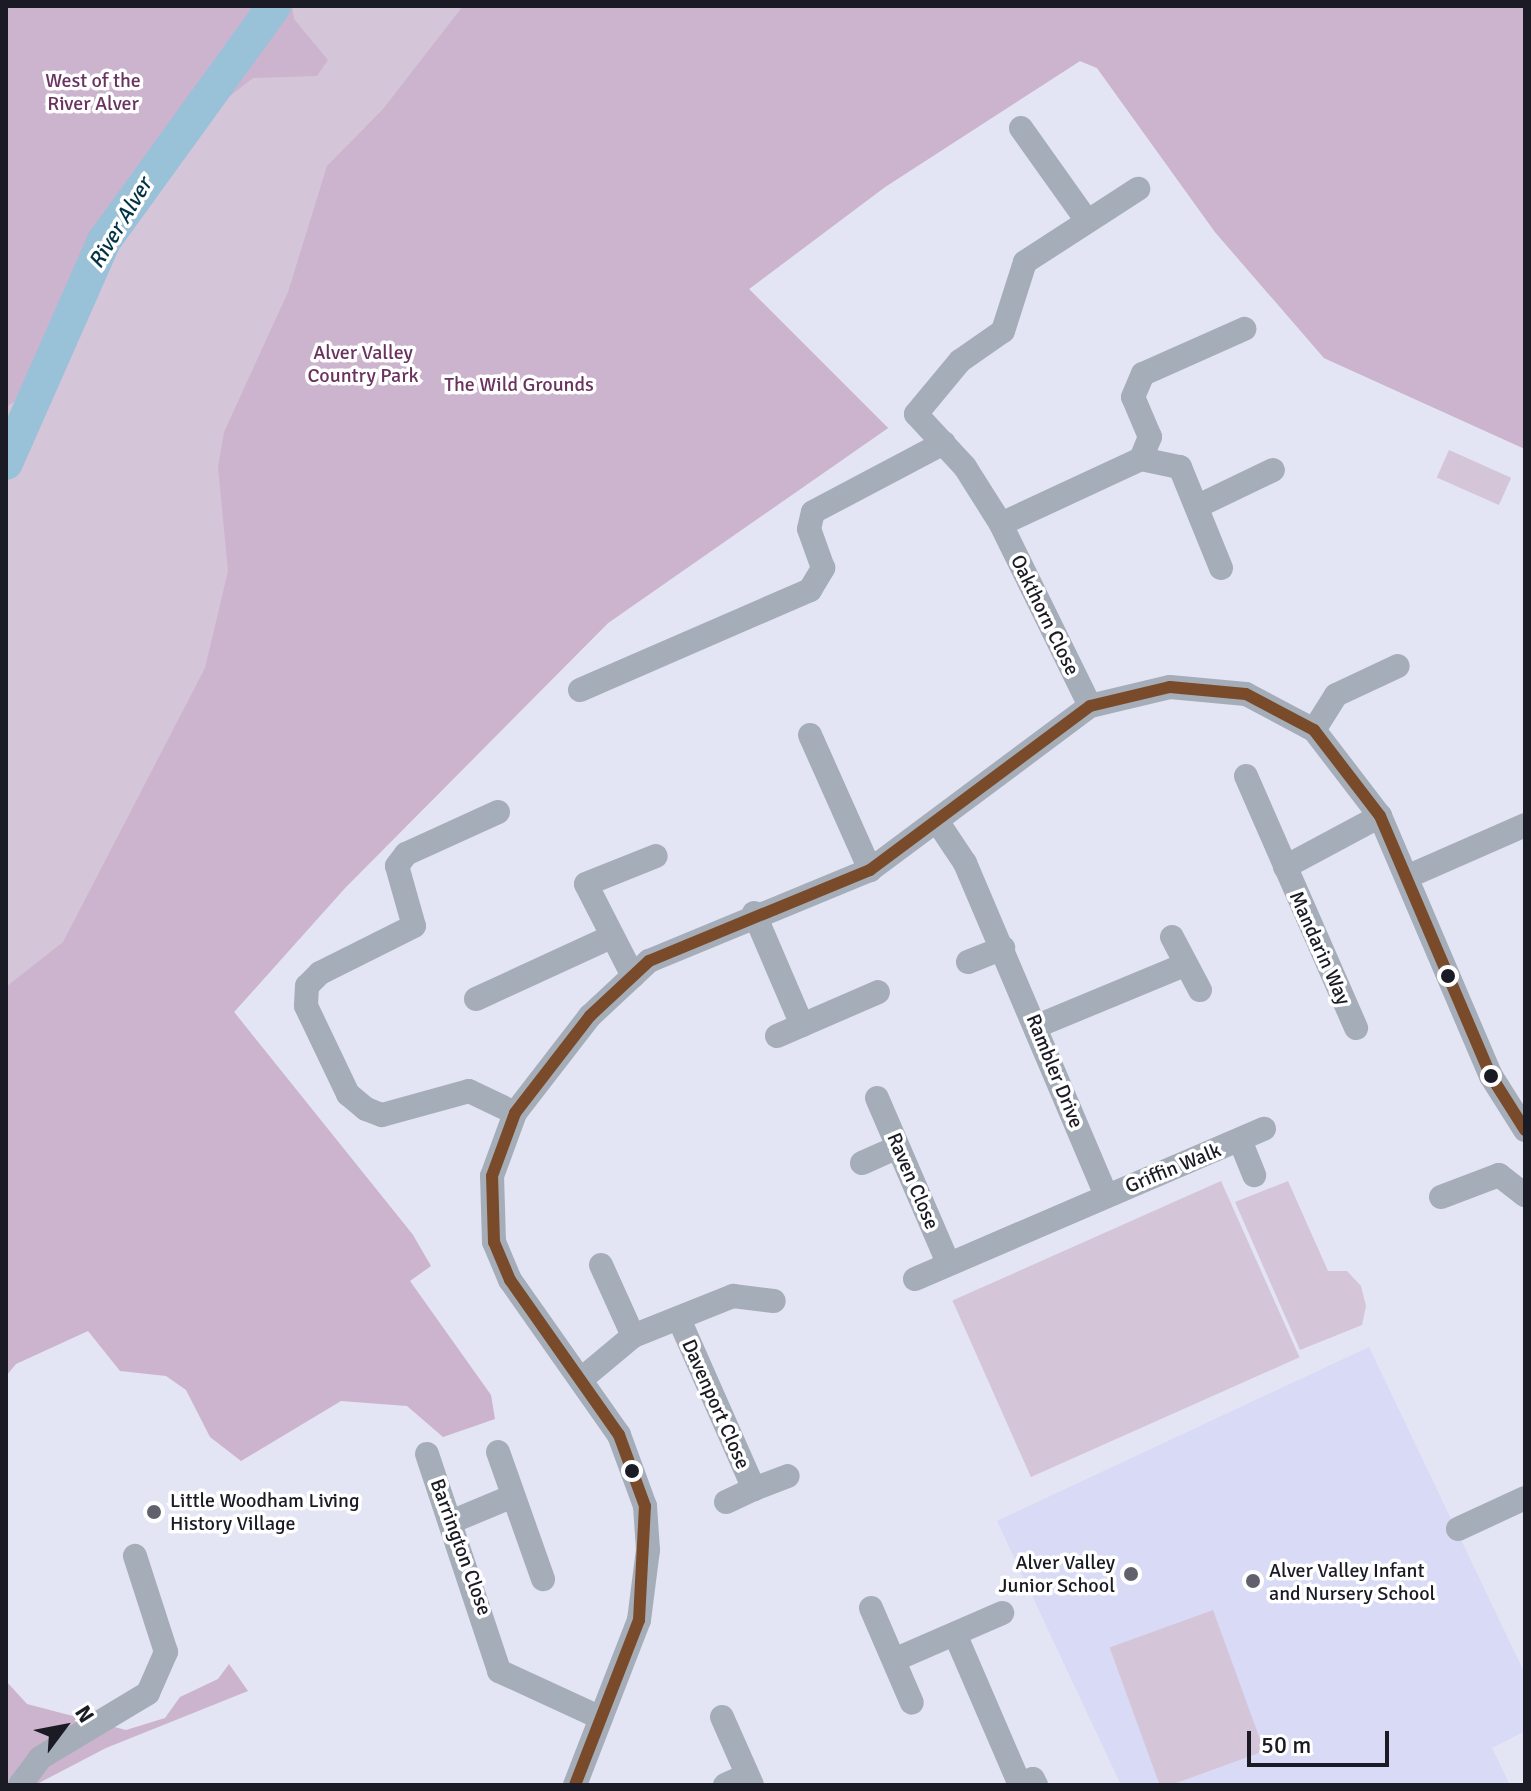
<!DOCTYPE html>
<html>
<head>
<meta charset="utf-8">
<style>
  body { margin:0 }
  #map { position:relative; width:1531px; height:1791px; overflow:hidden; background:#e3e4f4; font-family:Signika,sans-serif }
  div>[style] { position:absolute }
  .built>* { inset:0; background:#d9dbf6 }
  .green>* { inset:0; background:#d5c5d9; transform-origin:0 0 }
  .forest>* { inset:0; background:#ccb4ce }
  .river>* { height:34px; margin:-17px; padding:0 17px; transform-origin:17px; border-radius:17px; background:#99c1d8 }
  .minor>* { height:24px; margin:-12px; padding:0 12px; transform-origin:12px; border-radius:12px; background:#a5adb8 }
  .bus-1>* { height:12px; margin:-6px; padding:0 6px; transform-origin:6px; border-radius:6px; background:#7a4b2a }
  .dots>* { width:22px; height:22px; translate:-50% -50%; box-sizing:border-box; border:4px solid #fff; border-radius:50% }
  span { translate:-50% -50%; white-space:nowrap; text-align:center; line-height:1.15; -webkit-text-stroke:7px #fff; paint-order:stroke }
  .park-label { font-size:20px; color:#69325f }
  .street-label { font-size:20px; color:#1b1b25 }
  .poi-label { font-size:20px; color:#1b1b25 }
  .left { translate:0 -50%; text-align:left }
  .right { translate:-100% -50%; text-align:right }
  .water-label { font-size:22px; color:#003345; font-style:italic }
  .frame { position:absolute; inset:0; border:8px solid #1b1b25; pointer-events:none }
  .north { position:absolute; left:24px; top:1687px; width:80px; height:80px; -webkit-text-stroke:6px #fff; paint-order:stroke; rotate:58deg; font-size:22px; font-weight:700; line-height:32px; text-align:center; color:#1b1b25 }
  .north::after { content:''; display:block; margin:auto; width:28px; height:36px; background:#1b1b25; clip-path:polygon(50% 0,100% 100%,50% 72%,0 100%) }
  .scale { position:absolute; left:1247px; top:1731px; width:142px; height:36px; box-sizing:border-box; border:4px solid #1b1b25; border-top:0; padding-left:10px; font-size:24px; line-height:28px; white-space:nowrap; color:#1b1b25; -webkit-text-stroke:6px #fff; paint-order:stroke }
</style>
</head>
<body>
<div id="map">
  <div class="built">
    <i style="clip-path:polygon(1369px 1347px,1525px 1674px,1525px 1731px,1492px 1748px,1510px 1785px,1121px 1785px,997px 1521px)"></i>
  </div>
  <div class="green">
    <i style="clip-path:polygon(6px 6px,1525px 6px,1525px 449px,1324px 358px,1215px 232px,1097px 68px,1080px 61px,885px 187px,749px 289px,888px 428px,608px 623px,345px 888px,234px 1012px,413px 1235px,6px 1325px)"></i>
    <i style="left:1449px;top:450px;width:68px;height:30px;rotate:24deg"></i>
    <i style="left:1221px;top:1181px;width:193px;height:294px;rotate:66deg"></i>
    <i style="clip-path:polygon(1288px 1181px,1328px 1271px,1347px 1271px,1361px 1286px,1366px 1306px,1362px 1325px,1300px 1350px,1235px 1202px)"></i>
    <i style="left:1213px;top:1610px;width:150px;height:110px;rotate:70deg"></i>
  </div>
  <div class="forest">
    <i style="clip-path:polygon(6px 6px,292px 6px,294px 19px,328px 60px,317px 76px,253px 78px,133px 172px,23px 396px,6px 407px)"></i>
    <i style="clip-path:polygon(463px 6px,1525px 6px,1525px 449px,1324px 358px,1215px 232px,1097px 68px,1080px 61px,885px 187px,749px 289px,888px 428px,608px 623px,345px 888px,234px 1012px,413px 1235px,431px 1266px,410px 1281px,491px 1395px,495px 1419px,443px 1437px,407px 1406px,341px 1401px,241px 1461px,210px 1437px,186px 1390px,166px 1376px,120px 1371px,88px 1331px,16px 1364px,6px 1376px,6px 987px,63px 942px,205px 668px,228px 571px,218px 467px,224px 432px,288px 292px,327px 166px,383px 109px)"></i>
    <i style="clip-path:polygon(229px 1664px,248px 1691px,106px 1748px,35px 1785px,6px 1785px,6px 1681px,27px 1704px,126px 1730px,165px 1718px,180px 1697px,218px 1679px)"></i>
  </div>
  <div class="river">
    <i style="left:6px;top:463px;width:243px;rotate:-66.2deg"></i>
    <i style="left:104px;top:241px;width:290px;rotate:-54.1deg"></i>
  </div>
  <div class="minor">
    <i style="left:1021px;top:128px;width:110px;rotate:54.6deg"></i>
    <i style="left:1141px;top:459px;width:40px;rotate:12deg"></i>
    <i style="left:1180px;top:467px;width:109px;rotate:67.9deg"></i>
    <i style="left:1198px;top:506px;width:83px;rotate:-25.6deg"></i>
    <i style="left:1001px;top:524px;width:154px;rotate:-24.9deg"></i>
    <i style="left:1141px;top:459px;width:24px;rotate:-68deg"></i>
    <i style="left:1150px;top:437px;width:43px;rotate:-113deg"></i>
    <i style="left:1133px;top:397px;width:25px;rotate:-67deg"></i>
    <i style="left:1143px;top:374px;width:111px;rotate:-24deg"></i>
    <i style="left:580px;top:690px;width:251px;rotate:-23.5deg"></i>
    <i style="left:810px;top:590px;width:26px;rotate:-59deg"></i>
    <i style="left:823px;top:568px;width:41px;rotate:-109.7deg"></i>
    <i style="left:809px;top:529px;width:17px;rotate:-77deg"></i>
    <i style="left:813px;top:512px;width:148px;rotate:-27.8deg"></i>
    <i style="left:1090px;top:706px;width:203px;rotate:-116.1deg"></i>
    <i style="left:1001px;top:524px;width:67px;rotate:-122.3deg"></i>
    <i style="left:965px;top:467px;width:72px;rotate:-132.8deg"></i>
    <i style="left:916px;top:414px;width:69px;rotate:-50.3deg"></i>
    <i style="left:960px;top:361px;width:52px;rotate:-34.9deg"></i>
    <i style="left:1003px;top:331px;width:72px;rotate:-72.3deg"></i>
    <i style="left:1025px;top:262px;width:135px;rotate:-32.9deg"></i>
    <i style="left:1314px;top:730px;width:41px;rotate:-57.8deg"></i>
    <i style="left:1336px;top:695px;width:68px;rotate:-25.1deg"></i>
    <i style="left:810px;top:735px;width:148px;rotate:66deg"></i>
    <i style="left:1246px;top:776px;width:275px;rotate:66.4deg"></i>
    <i style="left:498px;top:812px;width:101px;rotate:155.5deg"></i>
    <i style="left:406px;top:854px;width:15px;rotate:127deg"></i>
    <i style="left:397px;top:866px;width:62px;rotate:74.2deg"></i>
    <i style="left:414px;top:926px;width:105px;rotate:153.4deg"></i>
    <i style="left:320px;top:973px;width:18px;rotate:135deg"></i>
    <i style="left:307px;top:986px;width:20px;rotate:93deg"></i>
    <i style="left:306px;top:1006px;width:98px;rotate:64.5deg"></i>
    <i style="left:348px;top:1094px;width:23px;rotate:40deg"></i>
    <i style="left:366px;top:1109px;width:17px;rotate:21deg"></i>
    <i style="left:382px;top:1115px;width:90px;rotate:-15.4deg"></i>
    <i style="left:469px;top:1091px;width:51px;rotate:25.6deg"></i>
    <i style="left:939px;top:824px;width:47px;rotate:56.3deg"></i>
    <i style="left:965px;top:863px;width:361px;rotate:67deg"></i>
    <i style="left:1285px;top:867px;width:108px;rotate:-28.2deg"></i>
    <i style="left:1409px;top:876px;width:127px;rotate:-23.7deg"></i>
    <i style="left:754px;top:913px;width:122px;rotate:66.8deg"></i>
    <i style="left:1172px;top:937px;width:60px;rotate:62.2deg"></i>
    <i style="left:968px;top:962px;width:38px;rotate:-22deg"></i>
    <i style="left:633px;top:976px;width:103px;rotate:-117.1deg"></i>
    <i style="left:586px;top:884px;width:75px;rotate:-21.8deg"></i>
    <i style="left:476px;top:999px;width:149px;rotate:-24.7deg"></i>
    <i style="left:1037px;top:1026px;width:159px;rotate:-22.5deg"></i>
    <i style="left:777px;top:1036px;width:110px;rotate:-23.5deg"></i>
    <i style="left:877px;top:1098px;width:180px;rotate:66.7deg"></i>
    <i style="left:1240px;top:1140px;width:38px;rotate:68deg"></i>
    <i style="left:862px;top:1163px;width:39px;rotate:-24deg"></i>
    <i style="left:1441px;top:1197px;width:62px;rotate:-20.8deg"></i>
    <i style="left:1499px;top:1175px;width:33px;rotate:38deg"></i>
    <i style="left:601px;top:1265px;width:78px;rotate:65.7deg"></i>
    <i style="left:915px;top:1279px;width:380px;rotate:-23.3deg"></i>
    <i style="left:679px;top:1319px;width:186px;rotate:66.2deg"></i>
    <i style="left:754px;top:1489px;width:36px;rotate:-21deg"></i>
    <i style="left:584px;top:1377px;width:64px;rotate:-39.9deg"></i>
    <i style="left:633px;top:1336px;width:108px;rotate:-21.8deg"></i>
    <i style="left:733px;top:1296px;width:41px;rotate:7deg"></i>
    <i style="left:498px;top:1452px;width:135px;rotate:70.5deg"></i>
    <i style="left:427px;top:1454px;width:229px;rotate:71.6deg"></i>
    <i style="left:499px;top:1671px;width:112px;rotate:24.7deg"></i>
    <i style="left:726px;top:1502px;width:31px;rotate:-25deg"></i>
    <i style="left:453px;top:1521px;width:65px;rotate:-22.6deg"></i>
    <i style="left:1458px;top:1529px;width:74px;rotate:-24.8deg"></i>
    <i style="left:871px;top:1608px;width:103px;rotate:66.7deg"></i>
    <i style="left:955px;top:1634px;width:164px;rotate:66.7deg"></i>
    <i style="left:1020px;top:1785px;width:14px;rotate:-25deg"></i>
    <i style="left:1033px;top:1779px;width:7px;rotate:63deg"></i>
    <i style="left:894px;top:1660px;width:118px;rotate:-23.5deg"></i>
    <i style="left:722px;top:1717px;width:74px;rotate:66.2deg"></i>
    <i style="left:20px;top:1785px;width:34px;rotate:-53deg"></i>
    <i style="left:40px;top:1758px;width:126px;rotate:-31deg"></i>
    <i style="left:148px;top:1693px;width:45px;rotate:-66.3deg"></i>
    <i style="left:166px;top:1652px;width:101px;rotate:-107.9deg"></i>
    <i style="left:575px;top:1785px;width:177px;rotate:-68.8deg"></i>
    <i style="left:639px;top:1620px;width:71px;rotate:-82.7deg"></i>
    <i style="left:648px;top:1550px;width:44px;rotate:-93.9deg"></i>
    <i style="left:645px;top:1506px;width:76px;rotate:-110.1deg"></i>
    <i style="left:619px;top:1435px;width:189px;rotate:-125.1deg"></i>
    <i style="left:510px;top:1280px;width:41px;rotate:-112.8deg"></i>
    <i style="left:494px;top:1242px;width:66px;rotate:-91.7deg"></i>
    <i style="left:492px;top:1176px;width:67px;rotate:-69.9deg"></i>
    <i style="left:515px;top:1113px;width:123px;rotate:-52.3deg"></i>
    <i style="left:590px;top:1016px;width:81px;rotate:-43deg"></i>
    <i style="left:649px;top:961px;width:239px;rotate:-22.4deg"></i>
    <i style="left:870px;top:870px;width:274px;rotate:-36.7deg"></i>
    <i style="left:1090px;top:706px;width:82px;rotate:-13.4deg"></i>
    <i style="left:1170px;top:687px;width:76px;rotate:5.3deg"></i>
    <i style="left:1246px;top:694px;width:77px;rotate:27.9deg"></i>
    <i style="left:1314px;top:730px;width:108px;rotate:52.5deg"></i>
    <i style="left:1380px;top:816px;width:283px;rotate:66.9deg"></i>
    <i style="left:1491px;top:1076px;width:64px;rotate:57.8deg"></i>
    <i style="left:725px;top:1785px;width:24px;rotate:-24deg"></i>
  </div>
  <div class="bus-1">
    <i style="left:575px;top:1785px;width:177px;rotate:-68.8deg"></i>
    <i style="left:639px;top:1620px;width:114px;rotate:-87deg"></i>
    <i style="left:645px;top:1506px;width:76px;rotate:-110.1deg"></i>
    <i style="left:619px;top:1435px;width:189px;rotate:-125.1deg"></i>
    <i style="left:510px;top:1280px;width:41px;rotate:-112.8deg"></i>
    <i style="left:494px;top:1242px;width:66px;rotate:-91.7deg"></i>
    <i style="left:492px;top:1176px;width:67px;rotate:-69.9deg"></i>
    <i style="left:515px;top:1113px;width:123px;rotate:-52.3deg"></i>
    <i style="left:590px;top:1016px;width:81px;rotate:-43deg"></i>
    <i style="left:649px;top:961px;width:239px;rotate:-22.4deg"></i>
    <i style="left:870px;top:870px;width:274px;rotate:-36.7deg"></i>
    <i style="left:1090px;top:706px;width:82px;rotate:-13.4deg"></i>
    <i style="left:1170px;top:687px;width:76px;rotate:5.3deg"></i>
    <i style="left:1246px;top:694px;width:77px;rotate:27.9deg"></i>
    <i style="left:1314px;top:730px;width:108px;rotate:52.5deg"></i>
    <i style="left:1380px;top:816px;width:283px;rotate:66.9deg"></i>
    <i style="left:1491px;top:1076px;width:64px;rotate:57.8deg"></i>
  </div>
  <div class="dots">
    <i style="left:1448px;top:976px;background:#1b1b25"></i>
    <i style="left:1491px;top:1076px;background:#1b1b25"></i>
    <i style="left:632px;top:1471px;background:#1b1b25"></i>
    <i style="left:154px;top:1512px;background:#61616d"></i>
    <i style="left:1131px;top:1574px;background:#61616d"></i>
    <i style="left:1253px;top:1581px;background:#61616d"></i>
  </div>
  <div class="park-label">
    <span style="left:93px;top:92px">West of the<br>River Alver</span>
    <span style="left:363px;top:364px">Alver Valley<br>Country Park</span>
    <span style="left:519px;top:384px">The Wild Grounds</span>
  </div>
  <div class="street-label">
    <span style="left:1045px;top:615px;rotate:64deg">Oakthorn Close</span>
    <span style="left:1320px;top:948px;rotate:66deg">Mandarin Way</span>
    <span style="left:1055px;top:1071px;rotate:68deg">Rambler Drive</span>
    <span style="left:1173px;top:1168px;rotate:-22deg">Griffin Walk</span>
    <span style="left:913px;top:1181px;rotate:67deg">Raven Close</span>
    <span style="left:716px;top:1404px;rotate:66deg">Davenport Close</span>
    <span style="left:461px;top:1547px;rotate:70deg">Barrington Close</span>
  </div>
  <div class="poi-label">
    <span class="left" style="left:170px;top:1512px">Little Woodham Living<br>History Village</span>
    <span class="right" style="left:1115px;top:1574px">Alver Valley<br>Junior School</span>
    <span class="left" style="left:1269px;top:1582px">Alver Valley Infant<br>and Nursery School</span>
  </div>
  <div class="water-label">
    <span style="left:120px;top:223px;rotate:-59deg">River Alver</span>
  </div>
  <div class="frame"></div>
  <div class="north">N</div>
  <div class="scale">50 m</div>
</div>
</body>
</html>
